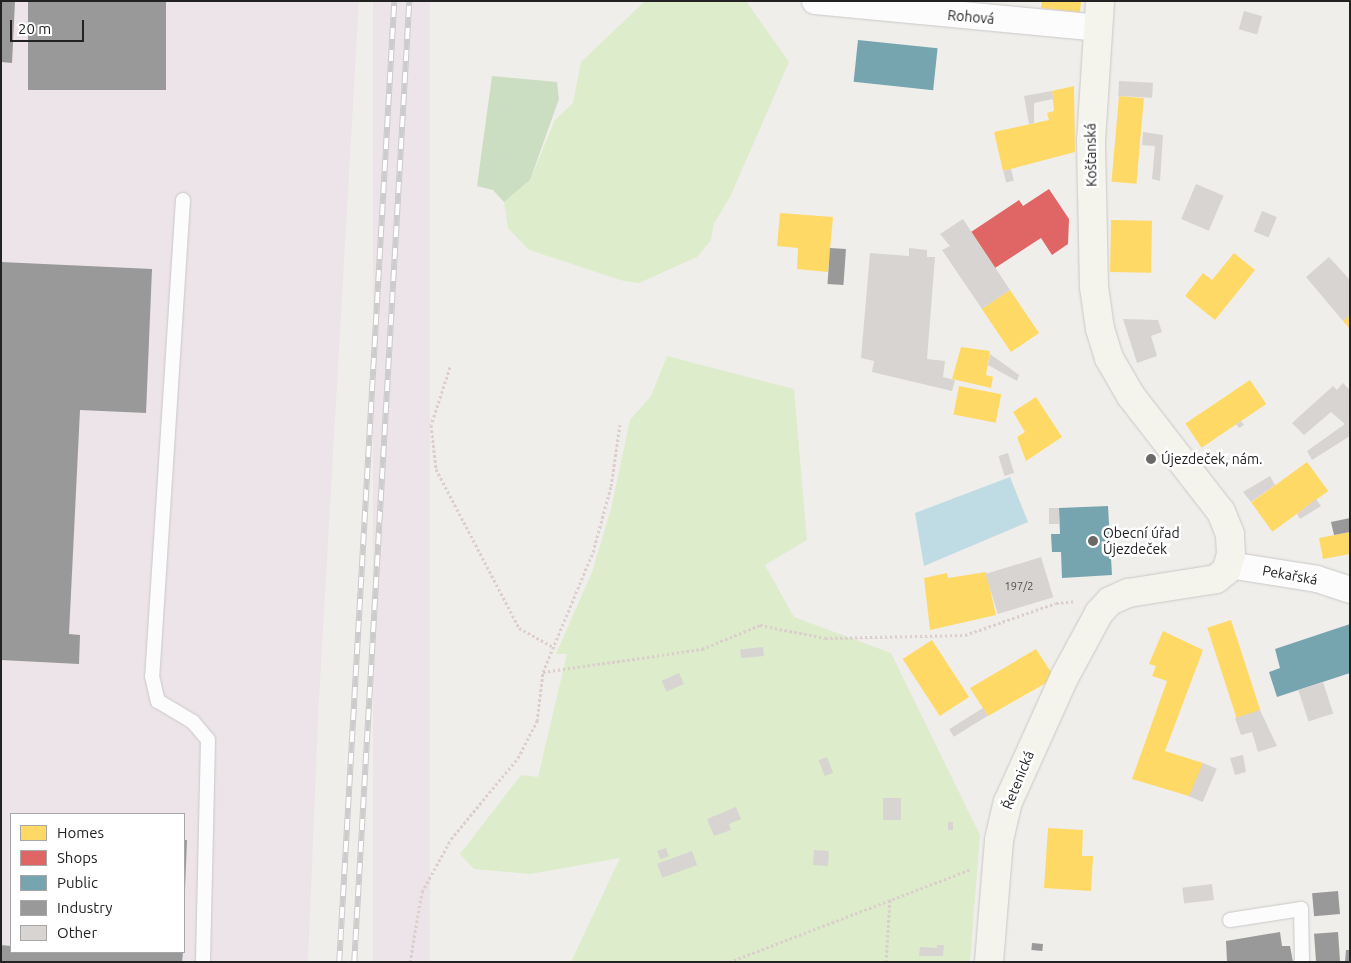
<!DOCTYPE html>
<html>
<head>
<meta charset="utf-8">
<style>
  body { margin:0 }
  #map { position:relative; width:1351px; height:963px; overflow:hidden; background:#f0eeeb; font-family:Ubuntu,sans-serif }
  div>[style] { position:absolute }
  .industrial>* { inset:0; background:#ede4e9; transform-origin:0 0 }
  .grass>* { inset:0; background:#ddeccb }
  .forest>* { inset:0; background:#cbdec1 }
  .water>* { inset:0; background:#bfdbe3 }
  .homes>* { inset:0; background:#ffd966; transform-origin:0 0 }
  .shops>* { inset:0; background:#e06666 }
  .public>* { inset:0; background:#76a5af; transform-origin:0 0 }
  .industry>* { inset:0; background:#999; transform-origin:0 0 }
  .building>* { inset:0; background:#d7d4d2; transform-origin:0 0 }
  .path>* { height:3px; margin-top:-1.5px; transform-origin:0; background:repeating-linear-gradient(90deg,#dccecd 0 2.5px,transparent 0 5px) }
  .roads { filter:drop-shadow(0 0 1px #c9c8c7) drop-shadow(0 0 1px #c9c8c7) }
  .lane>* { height:14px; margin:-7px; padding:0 7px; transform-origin:7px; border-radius:7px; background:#fdfcfc }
  .street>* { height:26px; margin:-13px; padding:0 13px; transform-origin:13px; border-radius:13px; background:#fdfcfc }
  .secondary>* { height:28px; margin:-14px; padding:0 14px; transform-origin:14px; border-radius:14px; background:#f4f4ed }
  .rail>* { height:5.5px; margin-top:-2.75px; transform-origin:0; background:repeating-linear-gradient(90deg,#fff 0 11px,#ccc 0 22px); box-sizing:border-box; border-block:1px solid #ccc }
  .dots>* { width:14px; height:14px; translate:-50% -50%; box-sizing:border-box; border:2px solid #fff; border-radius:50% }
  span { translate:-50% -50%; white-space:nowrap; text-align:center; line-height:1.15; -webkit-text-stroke:5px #fff; paint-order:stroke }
  .number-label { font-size:11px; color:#4f4e4e }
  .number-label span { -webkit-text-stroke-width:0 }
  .street-label { font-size:14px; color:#222 }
  .poi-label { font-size:14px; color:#222 }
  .left { translate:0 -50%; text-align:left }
  .frame { position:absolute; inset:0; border:2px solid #222; pointer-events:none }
  .legend { position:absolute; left:10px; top:813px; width:175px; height:140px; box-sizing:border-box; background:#fff; border:1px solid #a7a7a7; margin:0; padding:6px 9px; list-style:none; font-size:15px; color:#222 }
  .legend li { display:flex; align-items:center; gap:10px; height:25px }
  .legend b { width:25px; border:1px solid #a7a7a7 }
  .scale { position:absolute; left:10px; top:20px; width:74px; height:22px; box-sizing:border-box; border:2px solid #222; border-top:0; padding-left:6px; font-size:15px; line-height:18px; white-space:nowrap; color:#222; -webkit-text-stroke:4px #fff; paint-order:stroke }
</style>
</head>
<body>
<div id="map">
  <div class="industrial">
    <i style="clip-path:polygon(evenodd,1px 1px,359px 1px,319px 700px,308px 962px,1px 962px,1px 1px,11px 814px,184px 814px,184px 952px,11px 952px,11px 814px)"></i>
    <i style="left:373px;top:1px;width:57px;height:963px"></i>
  </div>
  <div class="grass">
    <i style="clip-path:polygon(645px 1px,746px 1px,789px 62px,731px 195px,714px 224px,711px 240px,697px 257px,639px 283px,624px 281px,529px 250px,508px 228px,504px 202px,530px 180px,555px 120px,573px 103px,581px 62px)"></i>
    <i style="clip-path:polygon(667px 356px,794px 389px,807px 540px,765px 565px,794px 617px,891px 653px,980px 835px,970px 962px,571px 962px,620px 858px,530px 874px,474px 869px,460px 854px,521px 775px,538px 777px,567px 654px,556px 654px,592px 572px,611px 509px,630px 420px,651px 396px)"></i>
  </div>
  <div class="forest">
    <i style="clip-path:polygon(492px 76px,557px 82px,559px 99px,530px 180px,504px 202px,493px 190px,477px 186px)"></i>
  </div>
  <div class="water">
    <i style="clip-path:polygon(1010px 477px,1028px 522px,924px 566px,915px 513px)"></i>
  </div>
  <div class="homes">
    <i style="clip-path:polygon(1042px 1px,1081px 1px,1080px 12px,1041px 8px)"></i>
    <i style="clip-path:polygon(1074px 86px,1075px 152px,1003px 171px,994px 132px,1049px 120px,1047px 113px,1054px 111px,1052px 91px)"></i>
    <i style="left:1119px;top:96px;width:25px;height:86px;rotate:5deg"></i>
    <i style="clip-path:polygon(780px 213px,833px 217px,828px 272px,797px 269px,798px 248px,777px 246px)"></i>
    <i style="left:1111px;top:220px;width:41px;height:52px;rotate:1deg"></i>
    <i style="clip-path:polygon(1234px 253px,1255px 270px,1215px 320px,1185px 296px,1203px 273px,1212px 280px)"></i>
    <i style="left:1010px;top:290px;width:52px;height:34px;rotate:56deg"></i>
    <i style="clip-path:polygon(1350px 315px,1350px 329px,1343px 321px)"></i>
    <i style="clip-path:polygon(961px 347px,990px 351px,986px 375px,993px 377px,991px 388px,952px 379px)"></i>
    <i style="left:1250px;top:380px;width:29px;height:78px;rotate:56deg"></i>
    <i style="left:959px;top:386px;width:43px;height:29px;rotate:11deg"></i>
    <i style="clip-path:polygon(1036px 397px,1062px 437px,1026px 461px,1017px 437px,1025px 432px,1013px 412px)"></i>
    <i style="left:1307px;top:462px;width:36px;height:69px;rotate:54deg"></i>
    <i style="clip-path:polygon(1350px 532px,1350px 554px,1323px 559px,1319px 538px)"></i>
    <i style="clip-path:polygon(986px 572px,996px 615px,930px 630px,924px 578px,947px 573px,948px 578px)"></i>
    <i style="left:1231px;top:620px;width:95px;height:25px;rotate:72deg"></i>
    <i style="clip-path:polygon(1163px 631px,1203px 650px,1165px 751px,1203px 763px,1192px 797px,1132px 779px,1167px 681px,1152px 676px,1156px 666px,1149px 664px)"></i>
    <i style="left:932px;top:640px;width:68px;height:35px;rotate:57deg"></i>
    <i style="clip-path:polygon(1036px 649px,1051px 672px,1046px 683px,988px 716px,970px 688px)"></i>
    <i style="clip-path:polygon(1048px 828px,1083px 830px,1082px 856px,1093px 856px,1091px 891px,1044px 888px)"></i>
  </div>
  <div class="shops">
    <i style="clip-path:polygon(1049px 189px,1069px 219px,1068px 244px,1052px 255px,1041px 238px,995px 268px,971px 232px,1019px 200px,1023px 206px)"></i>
  </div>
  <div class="public">
    <i style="left:858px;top:40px;width:80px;height:42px;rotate:6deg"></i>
    <i style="clip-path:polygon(1108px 506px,1112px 575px,1062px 578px,1061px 552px,1052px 552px,1051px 534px,1060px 534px,1059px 508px)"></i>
    <i style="clip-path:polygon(1350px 624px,1350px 673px,1277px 697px,1269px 672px,1280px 668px,1275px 649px)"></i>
  </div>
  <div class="industry">
    <i style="clip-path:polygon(1px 1px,15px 1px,12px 63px,1px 62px)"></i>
    <i style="left:28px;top:1px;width:138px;height:89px"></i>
    <i style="left:830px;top:248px;width:16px;height:36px;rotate:4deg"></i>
    <i style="clip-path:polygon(1px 262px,152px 269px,146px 413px,80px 410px,69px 634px,80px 635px,79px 664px,1px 660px)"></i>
    <i style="clip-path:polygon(1350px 518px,1350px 532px,1334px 535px,1331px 522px)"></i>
    <i style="clip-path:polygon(184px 840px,187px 840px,185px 890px,184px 890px)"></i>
    <i style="left:1338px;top:891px;width:23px;height:26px;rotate:85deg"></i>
    <i style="clip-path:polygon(1280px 932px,1282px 946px,1290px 946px,1293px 962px,1227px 962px,1226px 941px)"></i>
    <i style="left:1338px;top:932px;width:30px;height:24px;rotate:86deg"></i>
    <i style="left:1032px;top:943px;width:11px;height:7px;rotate:5deg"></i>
    <i style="clip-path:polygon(1px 945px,11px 946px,11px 952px,183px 952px,182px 962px,1px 962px)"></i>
    <i style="clip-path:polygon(1346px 950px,1350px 950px,1350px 962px,1345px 962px)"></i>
  </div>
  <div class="building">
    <i style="left:1244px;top:11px;width:19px;height:19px;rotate:16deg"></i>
    <i style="left:1119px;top:81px;width:34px;height:15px;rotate:3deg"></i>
    <i style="clip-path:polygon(1052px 91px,1053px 99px,1034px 103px,1034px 123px,1029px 124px,1024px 96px)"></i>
    <i style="clip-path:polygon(1143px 132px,1163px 135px,1160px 181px,1152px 179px,1155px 146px,1142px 145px)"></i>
    <i style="left:1011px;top:169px;width:12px;height:8px;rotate:76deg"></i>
    <i style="left:1196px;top:184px;width:30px;height:38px;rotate:23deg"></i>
    <i style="left:1262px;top:211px;width:16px;height:22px;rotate:22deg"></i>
    <i style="clip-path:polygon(963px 219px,1010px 290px,982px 309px,942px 250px,950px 246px,940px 234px)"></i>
    <i style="clip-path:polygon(909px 248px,927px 250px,927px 257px,935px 257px,927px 359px,945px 361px,943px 377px,955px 380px,952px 391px,872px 372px,874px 361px,861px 358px,870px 253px,909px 256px)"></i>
    <i style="clip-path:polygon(1329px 257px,1350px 280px,1350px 315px,1343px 321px,1306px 277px)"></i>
    <i style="clip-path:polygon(1123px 319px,1158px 320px,1162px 332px,1151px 336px,1157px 356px,1137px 363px)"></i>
    <i style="clip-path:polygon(990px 354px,1019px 375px,1017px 381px,988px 365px)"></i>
    <i style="clip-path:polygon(1343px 383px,1350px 390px,1350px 436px,1312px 460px,1307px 451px,1345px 424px,1331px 412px,1304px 435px,1292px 423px,1333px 386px,1337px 390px)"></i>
    <i style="clip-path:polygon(1241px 421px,1244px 425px,1239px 428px,1236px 424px)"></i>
    <i style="left:1008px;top:453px;width:21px;height:10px;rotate:73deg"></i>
    <i style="clip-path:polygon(1270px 476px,1275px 485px,1251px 502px,1243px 492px)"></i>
    <i style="clip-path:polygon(1316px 499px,1321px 506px,1300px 519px,1297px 514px)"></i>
    <i style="left:1049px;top:508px;width:10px;height:16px"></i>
    <i style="left:1041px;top:557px;width:42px;height:58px;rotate:73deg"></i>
    <i style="left:763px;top:647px;width:9px;height:23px;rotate:84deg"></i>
    <i style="left:679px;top:673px;width:12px;height:19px;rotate:66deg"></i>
    <i style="left:1323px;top:682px;width:33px;height:26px;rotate:72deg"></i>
    <i style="left:983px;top:708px;width:9px;height:40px;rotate:58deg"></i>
    <i style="clip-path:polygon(1260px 710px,1277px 746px,1258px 752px,1252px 732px,1241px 735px,1235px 718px)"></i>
    <i style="clip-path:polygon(1243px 755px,1246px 772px,1235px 775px,1230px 758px)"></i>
    <i style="left:827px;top:757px;width:17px;height:9px;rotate:69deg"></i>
    <i style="left:1203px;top:763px;width:15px;height:36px;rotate:23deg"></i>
    <i style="left:883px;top:798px;width:18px;height:22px"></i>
    <i style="clip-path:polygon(736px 807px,741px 819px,729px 824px,731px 830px,714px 836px,707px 819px)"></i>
    <i style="left:948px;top:822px;width:5px;height:8px"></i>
    <i style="left:666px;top:848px;width:9px;height:9px;rotate:72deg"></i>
    <i style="left:814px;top:850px;width:15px;height:15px;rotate:4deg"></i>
    <i style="left:692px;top:851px;width:15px;height:37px;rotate:70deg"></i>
    <i style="left:1212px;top:884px;width:16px;height:30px;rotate:83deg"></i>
    <i style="clip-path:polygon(937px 945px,944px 945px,943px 956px,919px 956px,920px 947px,937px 948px)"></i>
  </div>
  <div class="path">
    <i style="left:450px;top:367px;width:61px;rotate:108.1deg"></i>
    <i style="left:431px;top:425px;width:44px;rotate:83.5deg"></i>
    <i style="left:436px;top:469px;width:179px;rotate:62.4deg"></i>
    <i style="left:519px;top:628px;width:39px;rotate:29deg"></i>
    <i style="left:543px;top:672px;width:161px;rotate:-8.2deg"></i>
    <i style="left:702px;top:649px;width:63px;rotate:-22.5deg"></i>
    <i style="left:760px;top:625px;width:66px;rotate:11.3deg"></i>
    <i style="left:825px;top:638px;width:140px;rotate:-1.2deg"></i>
    <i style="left:965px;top:635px;width:96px;rotate:-19.4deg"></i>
    <i style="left:1056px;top:603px;width:20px;rotate:-6deg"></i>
    <i style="left:410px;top:962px;width:71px;rotate:-80.3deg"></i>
    <i style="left:422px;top:892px;width:60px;rotate:-61.3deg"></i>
    <i style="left:451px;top:839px;width:105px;rotate:-50.4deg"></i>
    <i style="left:518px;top:758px;width:42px;rotate:-62.8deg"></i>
    <i style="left:537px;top:721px;width:49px;rotate:-83deg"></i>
    <i style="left:543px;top:672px;width:130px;rotate:-67.4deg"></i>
    <i style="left:593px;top:552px;width:68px;rotate:-74.7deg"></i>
    <i style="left:611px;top:486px;width:62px;rotate:-81.6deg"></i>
    <i style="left:729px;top:962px;width:259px;rotate:-21deg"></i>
    <i style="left:886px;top:962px;width:64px;rotate:-86.4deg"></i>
  </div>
  <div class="roads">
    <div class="lane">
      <i style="left:183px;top:200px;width:477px;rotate:93.7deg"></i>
      <i style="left:152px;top:676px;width:26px;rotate:77deg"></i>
      <i style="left:158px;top:701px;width:41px;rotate:31deg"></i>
      <i style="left:193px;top:722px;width:23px;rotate:50deg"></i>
      <i style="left:208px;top:740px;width:222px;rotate:91.3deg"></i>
      <i style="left:1230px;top:920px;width:72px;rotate:-8.8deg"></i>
      <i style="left:1301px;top:909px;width:53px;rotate:88.9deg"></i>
    </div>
    <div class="street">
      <i style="left:815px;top:1px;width:284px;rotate:5.4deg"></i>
      <i style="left:1229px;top:565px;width:89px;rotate:9deg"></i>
      <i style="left:1317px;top:579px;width:35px;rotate:18deg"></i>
    </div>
    <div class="secondary">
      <i style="left:989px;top:962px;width:122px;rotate:-85.3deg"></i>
      <i style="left:999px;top:840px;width:39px;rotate:-77deg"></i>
      <i style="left:1008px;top:802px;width:138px;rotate:-65.7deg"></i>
      <i style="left:1065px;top:676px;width:72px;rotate:-61.6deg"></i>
      <i style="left:1099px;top:613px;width:16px;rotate:-47deg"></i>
      <i style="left:1110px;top:601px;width:20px;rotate:-24deg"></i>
      <i style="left:1128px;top:593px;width:89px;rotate:-9deg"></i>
      <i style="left:1216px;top:579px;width:13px;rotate:-39deg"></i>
      <i style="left:1226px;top:571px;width:17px;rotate:-73deg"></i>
      <i style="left:1231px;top:555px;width:21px;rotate:-93deg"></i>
      <i style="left:1230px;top:534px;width:24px;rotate:-112deg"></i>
      <i style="left:1221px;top:512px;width:147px;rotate:-127.8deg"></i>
      <i style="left:1131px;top:396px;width:44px;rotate:-120.1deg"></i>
      <i style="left:1109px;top:358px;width:30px;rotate:-107deg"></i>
      <i style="left:1100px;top:329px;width:42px;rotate:-98.1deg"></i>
      <i style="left:1094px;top:287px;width:146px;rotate:-91.2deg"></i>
      <i style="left:1091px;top:141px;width:140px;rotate:-86.3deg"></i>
    </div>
  </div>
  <div class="rail">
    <i style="left:339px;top:962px;width:963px;rotate:-86.72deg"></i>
    <i style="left:354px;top:962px;width:963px;rotate:-86.72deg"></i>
  </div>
  <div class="dots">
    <i style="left:1151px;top:459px;background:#6a6968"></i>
    <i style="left:1093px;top:541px;background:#6a6968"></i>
  </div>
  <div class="number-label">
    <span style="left:1019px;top:586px">197/2</span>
  </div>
  <div class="street-label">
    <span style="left:971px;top:17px;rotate:5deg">Rohová</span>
    <span style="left:1091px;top:155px;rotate:-91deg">Košťanská</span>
    <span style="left:1290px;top:575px;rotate:10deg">Pekařská</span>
    <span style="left:1018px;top:780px;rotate:-68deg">Řetenická</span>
  </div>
  <div class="poi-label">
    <span class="left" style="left:1161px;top:459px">Újezdeček, nám.</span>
    <span class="left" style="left:1103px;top:541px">Obecní úřad<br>Újezdeček</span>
  </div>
  <div class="frame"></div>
  <ul class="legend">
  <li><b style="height:14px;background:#ffd966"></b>Homes</li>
  <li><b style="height:14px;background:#e06666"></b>Shops</li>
  <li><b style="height:14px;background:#76a5af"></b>Public</li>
  <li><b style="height:14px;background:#999"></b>Industry</li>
  <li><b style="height:14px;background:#d7d4d2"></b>Other</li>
  </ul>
  <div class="scale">20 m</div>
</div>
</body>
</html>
